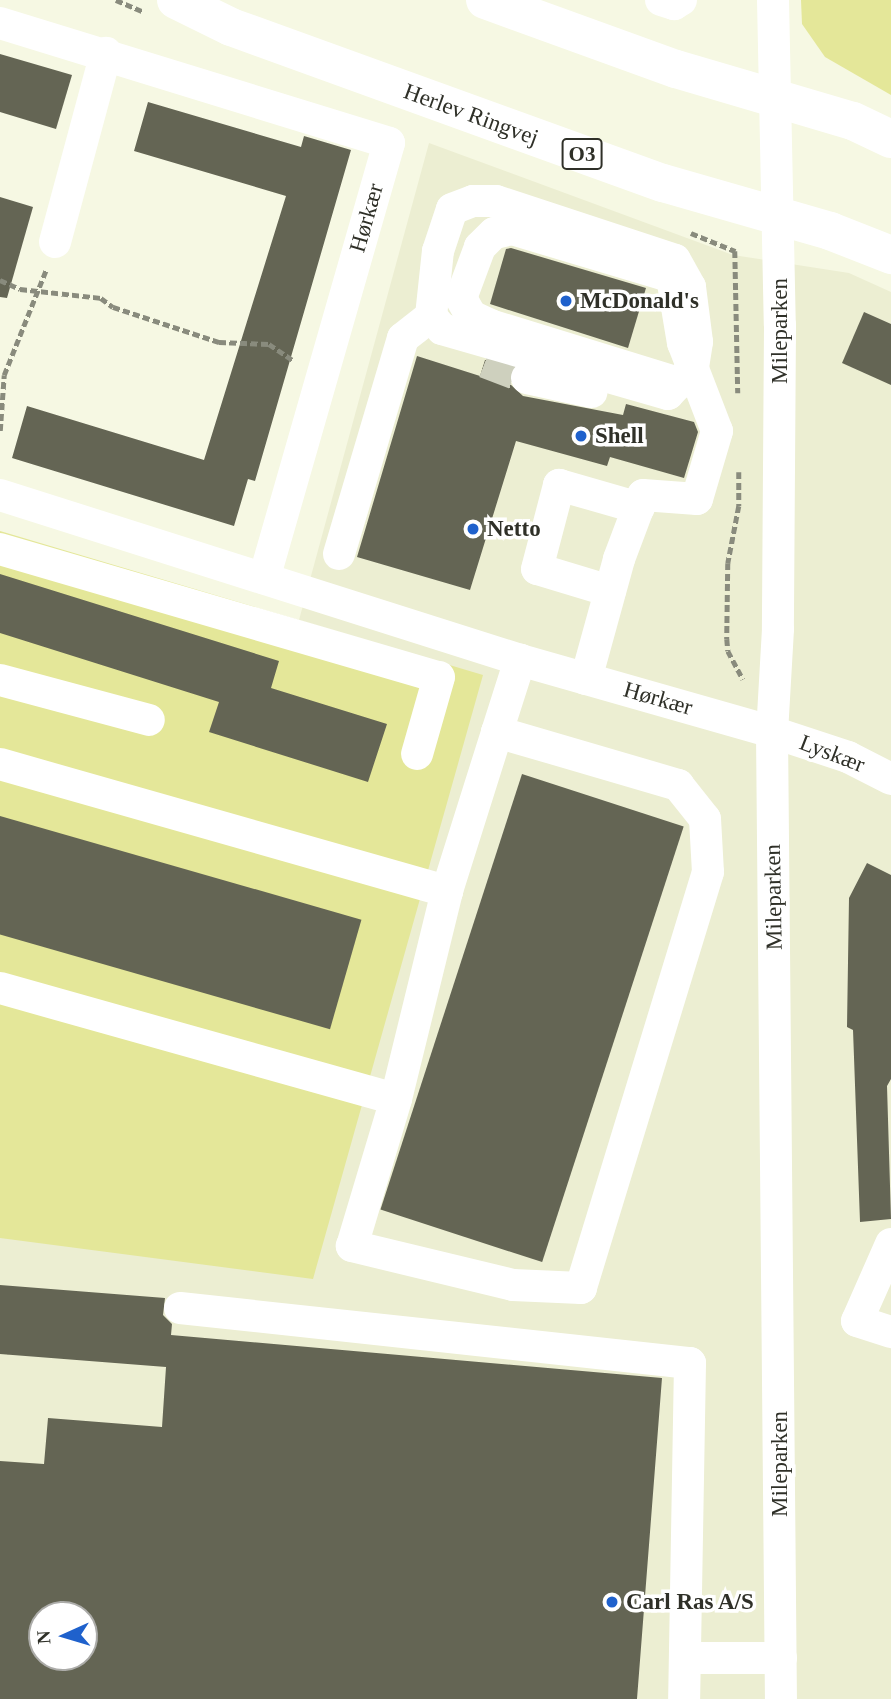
<!DOCTYPE html>
<html>
<head>
<meta charset="utf-8">
<style>
  body { margin:0 }
  #map { position:relative; width:891px; height:1699px; overflow:hidden; background:#f6f8e3; font-family:Georgia,serif }
  div>[style] { position:absolute }
  .built>* { inset:0; background:#eceed2 }
  .green>* { inset:0; background:#e4e799 }
  .building>* { inset:0; background:#646554; transform-origin:0 0 }
  .minor-tunnel>* { height:32px; margin-top:-16px; transform-origin:0; background:repeating-linear-gradient(90deg,#ced0be 0 32px,transparent 0 48px) }
  .path>* { height:4.5px; margin-top:-2.25px; transform-origin:0; background:repeating-linear-gradient(90deg,#898b7d 0 7px,transparent 0 10.5px) }
  .minor>* { height:32px; margin:-16px; padding:0 16px; transform-origin:16px; border-radius:16px; background:#fff }
  .major>* { height:38px; margin:-19px; padding:0 19px; transform-origin:19px; border-radius:19px; background:#fff }
  .dots>* { width:19px; height:19px; translate:-50% -50%; box-sizing:border-box; border:4px solid #fff; border-radius:50% }
  span { translate:-50% -50%; white-space:nowrap; text-align:center; line-height:1.15; -webkit-text-stroke:7px #fff; paint-order:stroke }
  .shield-label span { padding:2px 5px; background:#fff; border:2px solid; border-radius:5px; -webkit-text-stroke-width:0 }
  .shield-label { font-size:21px; color:#2f3028; font-weight:700 }
  .street-label { font-size:23px; color:#2f3028 }
  .poi-label { font-size:23px; color:#2f3028; font-weight:700 }
  .left { translate:0 -50%; text-align:left }
  .north { position:absolute; left:28px; top:1601px; width:70px; height:70px; box-sizing:border-box; background:#fff; border:2px solid #acaca9; border-radius:50%; rotate:266deg; font-size:19px; font-weight:700; line-height:28px; text-align:center; color:#2f3028 }
  .north::after { content:''; display:block; margin:auto; width:24px; height:32px; background:#1f61cc; clip-path:polygon(50% 0,100% 100%,50% 72%,0 100%) }
</style>
</head>
<body>
<div id="map">
  <div class="built">
    <i style="clip-path:polygon(evenodd,429px 143px,733px 255px,849px 273px,891px 292px,891px 1699px,0 1699px,0 536px,299px 620px,429px 143px,42px 1615px,84px 1615px,84px 1657px,42px 1657px,42px 1615px)"></i>
  </div>
  <div class="green">
    <i style="clip-path:polygon(801px 0,891px 0,891px 95px,825px 57px,802px 24px)"></i>
    <i style="clip-path:polygon(0 531px,483px 675px,313px 1279px,0 1238px)"></i>
  </div>
  <div class="building">
    <i style="clip-path:polygon(0 54px,72px 75px,56px 129px,0 112px)"></i>
    <i style="clip-path:polygon(148px 102px,301px 147px,304px 136px,351px 150px,255px 481px,248px 479px,234px 526px,12px 458px,27px 406px,204px 460px,286px 196px,134px 151px)"></i>
    <i style="clip-path:polygon(0 197px,33px 207px,7px 298px,0 297px)"></i>
    <i style="clip-path:polygon(511px 248px,646px 288px,628px 348px,490px 304px,506px 249px)"></i>
    <i style="clip-path:polygon(864px 312px,891px 324px,891px 385px,842px 363px)"></i>
    <i style="clip-path:polygon(417px 356px,480px 376px,485px 360px,512px 368px,510px 384px,523px 396px,623px 415px,626px 404px,694px 422px,698px 432px,684px 478px,610px 457px,607px 466px,516px 441px,470px 590px,357px 557px)"></i>
    <i style="clip-path:polygon(0 574px,279px 661px,271px 688px,387px 724px,368px 782px,209px 732px,219px 702px,0 633px)"></i>
    <i style="left:522px;top:774px;width:170px;height:458px;rotate:18deg"></i>
    <i style="left:0;top:816px;width:376px;height:114px;rotate:16deg"></i>
    <i style="clip-path:polygon(867px 863px,891px 875px,891px 1079px,887px 1086px,891px 1219px,860px 1222px,853px 1030px,847px 1027px,849px 898px)"></i>
    <i style="clip-path:polygon(evenodd,0 1285px,165px 1298px,163px 1315px,172px 1324px,171px 1335px,662px 1378px,637px 1699px,0 1699px,0 1461px,44px 1464px,48px 1418px,162px 1427px,166px 1367px,0 1354px,0 1285px,42px 1615px,84px 1615px,84px 1657px,42px 1657px,42px 1615px)"></i>
  </div>
  <div class="minor-tunnel">
    <i style="left:485px;top:362px;width:45px;rotate:20.9deg"></i>
  </div>
  <div class="path">
    <i style="left:116px;top:0;width:30px;rotate:23deg"></i>
    <i style="left:691px;top:233px;width:48px;rotate:22.2deg"></i>
    <i style="left:735px;top:251px;width:142px;rotate:88.8deg"></i>
    <i style="left:0;top:280px;width:22px;rotate:24deg"></i>
    <i style="left:20px;top:289px;width:81px;rotate:6.3deg"></i>
    <i style="left:101px;top:298px;width:15px;rotate:37deg"></i>
    <i style="left:113px;top:307px;width:112px;rotate:18.3deg"></i>
    <i style="left:219px;top:342px;width:50px;rotate:2.3deg"></i>
    <i style="left:269px;top:344px;width:30px;rotate:34deg"></i>
    <i style="left:0;top:431px;width:56px;rotate:-85.9deg"></i>
    <i style="left:4px;top:375px;width:113px;rotate:-68.2deg"></i>
    <i style="left:739px;top:472px;width:34px;rotate:90deg"></i>
    <i style="left:739px;top:506px;width:58px;rotate:100.9deg"></i>
    <i style="left:728px;top:563px;width:76px;rotate:90.8deg"></i>
    <i style="left:727px;top:639px;width:12px;rotate:85deg"></i>
    <i style="left:728px;top:651px;width:32px;rotate:62deg"></i>
  </div>
  <div class="minor">
    <i style="left:661px;top:0;width:14px;rotate:17deg"></i>
    <i style="left:674px;top:4px;width:8px;rotate:-30deg"></i>
    <i style="left:773px;top:0;width:325px;rotate:88.8deg"></i>
    <i style="left:780px;top:325px;width:304px;rotate:90.4deg"></i>
    <i style="left:778px;top:629px;width:103px;rotate:93.3deg"></i>
    <i style="left:772px;top:732px;width:967px;rotate:89.47deg"></i>
    <i style="left:0;top:23px;width:407px;rotate:17.1deg"></i>
    <i style="left:389px;top:143px;width:453px;rotate:106deg"></i>
    <i style="left:473px;top:201px;width:23px"></i>
    <i style="left:496px;top:201px;width:188px;rotate:18.2deg"></i>
    <i style="left:675px;top:260px;width:31px;rotate:61deg"></i>
    <i style="left:690px;top:287px;width:55px;rotate:82.7deg"></i>
    <i style="left:697px;top:342px;width:26px;rotate:99deg"></i>
    <i style="left:693px;top:368px;width:36px;rotate:134deg"></i>
    <i style="left:668px;top:394px;width:235px;rotate:-164deg"></i>
    <i style="left:442px;top:329px;width:17px;rotate:-130deg"></i>
    <i style="left:431px;top:316px;width:65px;rotate:-83.9deg"></i>
    <i style="left:438px;top:251px;width:44px;rotate:-71.6deg"></i>
    <i style="left:452px;top:209px;width:22px;rotate:-21deg"></i>
    <i style="left:55px;top:242px;width:196px;rotate:-74.9deg"></i>
    <i style="left:527px;top:378px;width:66px;rotate:12.3deg"></i>
    <i style="left:0;top:495px;width:546px;rotate:17.6deg"></i>
    <i style="left:520px;top:660px;width:262px;rotate:15.9deg"></i>
    <i style="left:772px;top:732px;width:80px;rotate:18.2deg"></i>
    <i style="left:848px;top:757px;width:48px;rotate:27.1deg"></i>
    <i style="left:0;top:549px;width:457px;rotate:16.3deg"></i>
    <i style="left:439px;top:677px;width:80px;rotate:105.9deg"></i>
    <i style="left:339px;top:554px;width:225px;rotate:-73.5deg"></i>
    <i style="left:403px;top:338px;width:36px;rotate:-38deg"></i>
    <i style="left:610px;top:591px;width:76px;rotate:-163.2deg"></i>
    <i style="left:537px;top:569px;width:87px;rotate:-75.3deg"></i>
    <i style="left:559px;top:485px;width:83px;rotate:16deg"></i>
    <i style="left:586px;top:679px;width:124px;rotate:-74.6deg"></i>
    <i style="left:619px;top:559px;width:68px;rotate:-69.4deg"></i>
    <i style="left:643px;top:495px;width:54px;rotate:4.2deg"></i>
    <i style="left:697px;top:499px;width:71px;rotate:-73.6deg"></i>
    <i style="left:717px;top:431px;width:94px;rotate:-111.1deg"></i>
    <i style="left:683px;top:343px;width:67px;rotate:-99.5deg"></i>
    <i style="left:672px;top:277px;width:167px;rotate:-163.3deg"></i>
    <i style="left:512px;top:229px;width:18px;rotate:167deg"></i>
    <i style="left:494px;top:233px;width:20px;rotate:135deg"></i>
    <i style="left:480px;top:247px;width:54px;rotate:110.4deg"></i>
    <i style="left:461px;top:298px;width:21px;rotate:61deg"></i>
    <i style="left:471px;top:316px;width:21px;rotate:25deg"></i>
    <i style="left:490px;top:325px;width:198px;rotate:17.1deg"></i>
    <i style="left:0;top:680px;width:154px;rotate:15deg"></i>
    <i style="left:497px;top:732px;width:189px;rotate:16.3deg"></i>
    <i style="left:678px;top:785px;width:43px;rotate:51.5deg"></i>
    <i style="left:705px;top:819px;width:53px;rotate:86.8deg"></i>
    <i style="left:708px;top:872px;width:435px;rotate:107deg"></i>
    <i style="left:581px;top:1288px;width:68px;rotate:-177.5deg"></i>
    <i style="left:513px;top:1285px;width:166px;rotate:-166.4deg"></i>
    <i style="left:352px;top:1246px;width:153px;rotate:-73.3deg"></i>
    <i style="left:396px;top:1099px;width:214px;rotate:-76.2deg"></i>
    <i style="left:447px;top:891px;width:167px;rotate:-72.5deg"></i>
    <i style="left:497px;top:732px;width:76px;rotate:-72.3deg"></i>
    <i style="left:0;top:764px;width:465px;rotate:15.9deg"></i>
    <i style="left:0;top:988px;width:411px;rotate:15.7deg"></i>
    <i style="left:891px;top:1244px;width:84px;rotate:113.8deg"></i>
    <i style="left:857px;top:1321px;width:36px;rotate:18deg"></i>
    <i style="left:180px;top:1308px;width:513px;rotate:6.16deg"></i>
    <i style="left:690px;top:1363px;width:336px;rotate:91deg"></i>
    <i style="left:687px;top:1658px;width:94px"></i>
  </div>
  <div class="major">
    <i style="left:176px;top:0;width:61px;rotate:26.1deg"></i>
    <i style="left:231px;top:27px;width:459px;rotate:19.9deg"></i>
    <i style="left:663px;top:183px;width:174px;rotate:16deg"></i>
    <i style="left:830px;top:231px;width:66px;rotate:21.5deg"></i>
    <i style="left:485px;top:0;width:203px;rotate:19.9deg"></i>
    <i style="left:676px;top:69px;width:184px;rotate:16.4deg"></i>
    <i style="left:853px;top:121px;width:42px;rotate:25.3deg"></i>
  </div>
  <div class="dots">
    <i style="left:566px;top:301px;background:#1f61cc"></i>
    <i style="left:581px;top:436px;background:#1f61cc"></i>
    <i style="left:473px;top:529px;background:#1f61cc"></i>
    <i style="left:612px;top:1602px;background:#1f61cc"></i>
  </div>
  <div class="shield-label">
    <span style="left:582px;top:154px">O3</span>
  </div>
  <div class="street-label">
    <span style="left:471px;top:115px;rotate:20deg">Herlev Ringvej</span>
    <span style="left:367px;top:218px;rotate:-74deg">Hørkær</span>
    <span style="left:780px;top:331px;rotate:-90deg">Mileparken</span>
    <span style="left:658px;top:699px;rotate:16deg">Hørkær</span>
    <span style="left:832px;top:754px;rotate:21deg">Lyskær</span>
    <span style="left:774px;top:897px;rotate:-91deg">Mileparken</span>
    <span style="left:780px;top:1464px;rotate:-90deg">Mileparken</span>
  </div>
  <div class="poi-label">
    <span class="left" style="left:580px;top:301px">McDonald's</span>
    <span class="left" style="left:595px;top:436px">Shell</span>
    <span class="left" style="left:487px;top:529px">Netto</span>
    <span class="left" style="left:626px;top:1602px">Carl Ras A/S</span>
  </div>
  <div class="north">N</div>
</div>
</body>
</html>
